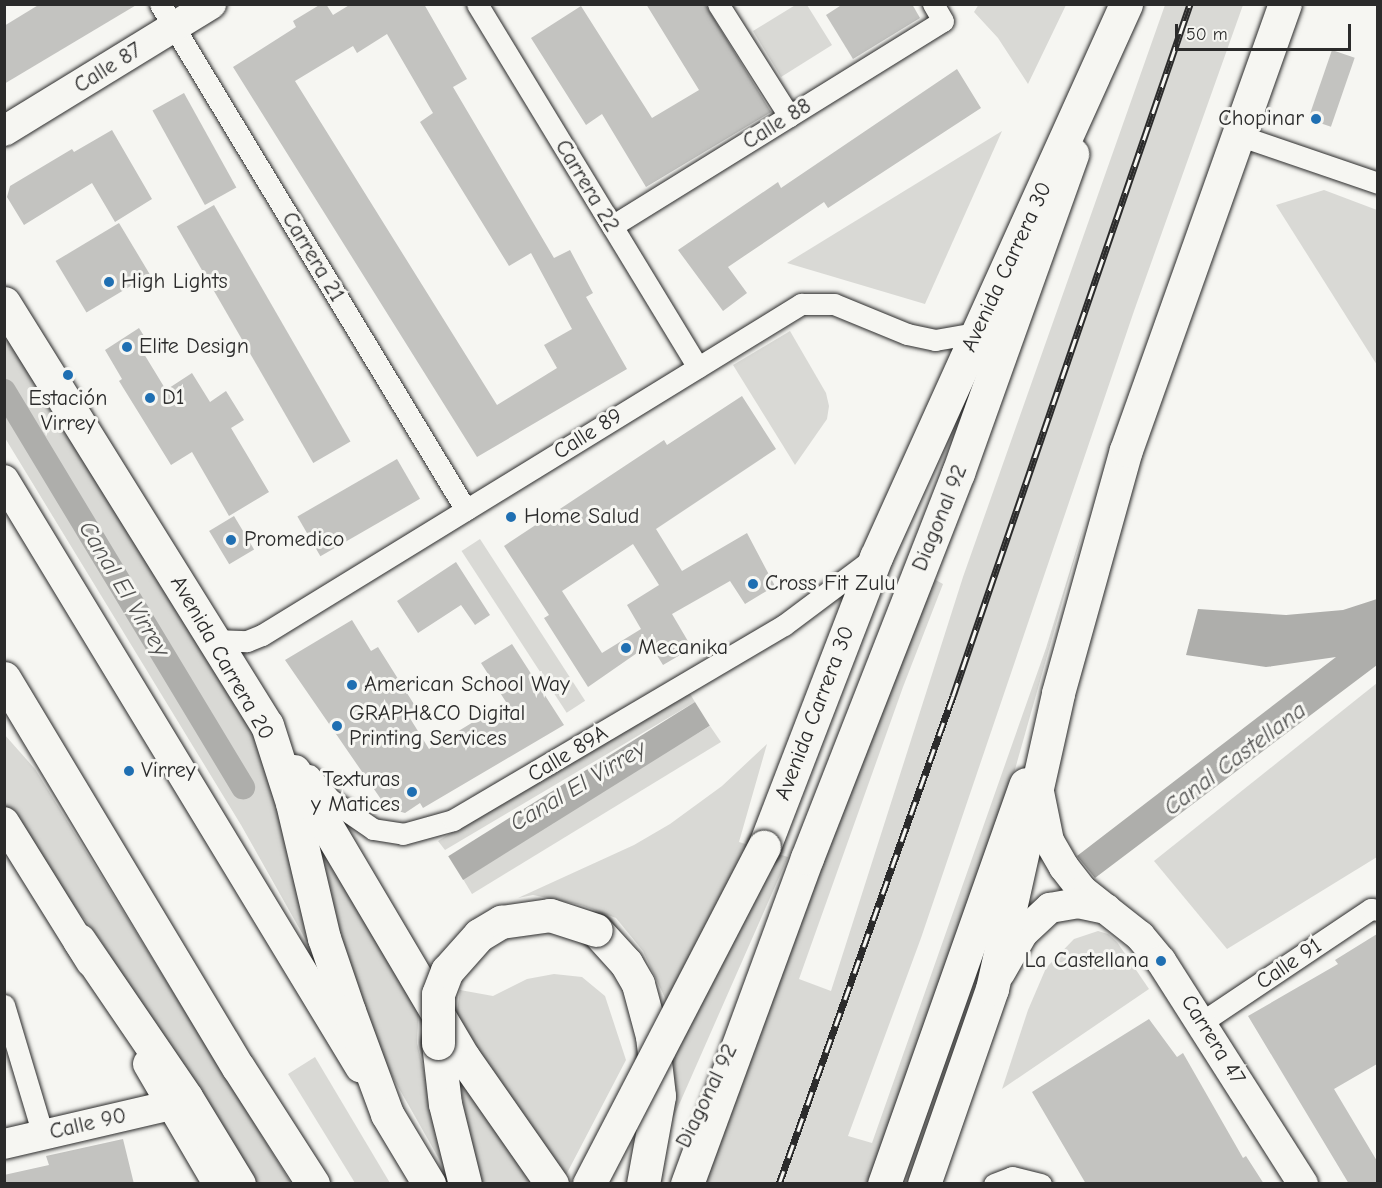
<!DOCTYPE html>
<html>
<head>
<meta charset="utf-8">
<style>
  body { margin:0 }
  #map { position:relative; width:1382px; height:1188px; overflow:hidden; background:#f6f6f2; font-family:"Comic Neue",sans-serif }
  div>[style] { position:absolute }
  .green>* { inset:0; background:#d9d9d5; transform-origin:0 0 }
  .water>* { inset:0; background:#aeaeab; transform-origin:0 0 }
  .canal>* { height:24px; margin:-12px; padding:0 12px; transform-origin:12px; border-radius:12px; background:#aeaeab }
  .building>* { inset:0; background:#c3c3c0; transform-origin:0 0 }
  .roads { filter:drop-shadow(0 0 2px #2b2b2b) drop-shadow(0 0 2px #2b2b2b) }
  .street>* { height:21px; margin:-10.5px; padding:0 10.5px; transform-origin:10.5px; border-radius:10.5px; background:#f6f6f2 }
  .secondary>* { height:30px; margin:-15px; padding:0 15px; transform-origin:15px; border-radius:15px; background:#f6f6f2 }
  .primary>* { height:33px; margin:-16.5px; padding:0 16.5px; transform-origin:16.5px; border-radius:16.5px; background:#f6f6f2 }
  .highway>* { height:33px; margin:-16.5px; padding:0 16.5px; transform-origin:16.5px; border-radius:16.5px; background:#f6f6f2 }
  .rail>* { height:7px; margin-top:-3.5px; transform-origin:0; background:repeating-linear-gradient(90deg,#f6f6f2 0 14px,#2b2b2b 0 28px); box-sizing:border-box; border-block:2px solid #2b2b2b }
  .bridges { filter:drop-shadow(0 0 2px #2b2b2b) drop-shadow(0 0 2px #2b2b2b) }
  .highway-bridge>* { height:33px; margin:-16.5px; padding:0 16.5px; transform-origin:16.5px; border-radius:16.5px; background:#f6f6f2 }
  .dots>* { width:16px; height:16px; translate:-50% -50%; box-sizing:border-box; border:3px solid #f6f6f2; border-radius:50% }
  span { translate:-50% -50%; white-space:nowrap; text-align:center; line-height:1.15; -webkit-text-stroke:6px #f6f6f2; paint-order:stroke }
  .street-label { font-size:22px; color:#2b2b2b }
  .poi-label { font-size:22px; color:#2b2b2b }
  .right { translate:-100% -50%; text-align:right }
  .left { translate:0 -50%; text-align:left }
  .water-label { font-size:24px; color:#525251; font-style:italic }
  .frame { position:absolute; inset:0; border:6px solid #2b2b2b; pointer-events:none }
  .scale { position:absolute; left:1175px; top:24px; width:176px; height:27px; box-sizing:border-box; border:3px solid #2b2b2b; border-top:0; padding-left:8px; font-size:18px; line-height:21px; white-space:nowrap; color:#2b2b2b; -webkit-text-stroke:4px #f6f6f2; paint-order:stroke }
</style>
</head>
<body>
<div id="map">
  <div class="green">
    <i style="clip-path:polygon(797px 4px,807px 5px,832px 45px,781px 77px,753px 31px)"></i>
    <i style="clip-path:polygon(979px 4px,1066px 5px,1028px 84px,998px 38px,974px 12px)"></i>
    <i style="clip-path:polygon(1165px 5px,1243px 5px,1134px 311px,921px 938px,848px 1136px,872px 1143px,1046px 648px,1085px 522px,1012px 780px,870px 1183px,700px 1184px,830px 833px,932px 578px,943px 584px,903px 687px,799px 979px,831px 991px,963px 577px)"></i>
    <i style="clip-path:polygon(1002px 131px,925px 304px,787px 263px)"></i>
    <i style="clip-path:polygon(1324px 190px,1377px 210px,1377px 365px,1276px 205px)"></i>
    <i style="clip-path:polygon(4px 325px,150px 556px,265px 755px,316px 958px,241px 825px,5px 438px)"></i>
    <i style="clip-path:polygon(790px 331px,826px 393px,829px 406px,827px 419px,795px 465px,733px 365px)"></i>
    <i style="left:480px;top:539px;width:193px;height:22px;rotate:57deg"></i>
    <i style="clip-path:polygon(1377px 683px,1377px 857px,1227px 949px,1154px 861px)"></i>
    <i style="clip-path:polygon(687px 689px,695px 702px,445px 850px,438px 841px)"></i>
    <i style="clip-path:polygon(710px 726px,721px 742px,472px 894px,460px 874px)"></i>
    <i style="clip-path:polygon(4px 734px,35px 769px,291px 1183px,257px 1183px,181px 1073px,100px 939px,42px 865px,5px 806px)"></i>
    <i style="clip-path:polygon(767px 744px,739px 842px,788px 857px,671px 1123px,675px 1055px,665px 998px,643px 951px,616px 918px,581px 905px,533px 895px,518px 898px,634px 845px,670px 824px,722px 786px)"></i>
    <i style="clip-path:polygon(309px 812px,419px 1002px,417px 1043px,451px 1180px,379px 1053px,349px 978px)"></i>
    <i style="clip-path:polygon(1098px 931px,1108px 934px,1117px 942px,1149px 989px,1002px 1089px,1028px 1010px,1046px 968px,1074px 939px)"></i>
    <i style="clip-path:polygon(554px 974px,582px 977px,605px 996px,626px 1060px,566px 1175px,523px 1125px,455px 1028px,460px 990px,493px 996px,527px 979px)"></i>
    <i style="clip-path:polygon(315px 1057px,390px 1183px,355px 1183px,288px 1074px)"></i>
    <i style="clip-path:polygon(456px 1061px,538px 1183px,482px 1183px,467px 1125px)"></i>
  </div>
  <div class="water">
    <i style="clip-path:polygon(1377px 599px,1377px 665px,1095px 878px,1077px 856px,1336px 657px,1266px 667px,1186px 655px,1198px 609px,1286px 615px,1343px 610px)"></i>
    <i style="left:695px;top:702px;width:28px;height:291px;rotate:58deg"></i>
  </div>
  <div class="canal">
    <i style="left:4px;top:391px;width:463px;rotate:58.9deg"></i>
  </div>
  <div class="building">
    <i style="clip-path:polygon(40px 4px,138px 4px,4px 84px,4px 26px)"></i>
    <i style="clip-path:polygon(evenodd,321px 4px,326px 4px,333px 15px,351px 4px,424px 4px,467px 79px,453px 87px,554px 258px,570px 250px,593px 293px,586px 297px,627px 369px,477px 457px,233px 67px,296px 27px,293px 21px,321px 4px,387px 34px,433px 113px,420px 122px,509px 266px,531px 253px,572px 329px,544px 345px,557px 368px,497px 405px,295px 81px,353px 46px,357px 53px,387px 34px)"></i>
    <i style="clip-path:polygon(646px 4px,705px 4px,771px 112px,646px 187px,602px 114px,586px 125px,531px 38px,581px 6px,652px 118px,699px 90px)"></i>
    <i style="clip-path:polygon(843px 4px,912px 4px,920px 18px,853px 59px,826px 15px)"></i>
    <i style="left:1332px;top:50px;width:24px;height:73px;rotate:19deg"></i>
    <i style="clip-path:polygon(957px 69px,981px 108px,828px 208px,824px 202px,728px 267px,747px 293px,723px 311px,678px 250px,778px 182px,781px 188px)"></i>
    <i style="left:184px;top:93px;width:108px;height:36px;rotate:61deg"></i>
    <i style="clip-path:polygon(112px 130px,152px 199px,115px 222px,92px 183px,24px 225px,7px 197px,10px 186px,72px 149px,74px 152px)"></i>
    <i style="left:214px;top:205px;width:273px;height:43px;rotate:60deg"></i>
    <i style="left:119px;top:223px;width:60px;height:74px;rotate:59deg"></i>
    <i style="clip-path:polygon(139px 328px,149px 344px,141px 349px,166px 390px,192px 373px,210px 402px,226px 391px,244px 420px,231px 428px,269px 492px,229px 516px,192px 452px,171px 465px,119px 381px,122px 379px,105px 350px)"></i>
    <i style="clip-path:polygon(evenodd,742px 396px,776px 449px,656px 529px,682px 571px,747px 533px,775px 586px,745px 604px,730px 581px,672px 614px,692px 648px,663px 665px,650px 644px,588px 687px,544px 618px,549px 615px,504px 546px,664px 440px,667px 445px,742px 396px,633px 544px,659px 585px,627px 605px,641px 629px,602px 653px,562px 591px,633px 544px)"></i>
    <i style="left:397px;top:459px;width:46px;height:115px;rotate:60deg"></i>
    <i style="left:234px;top:516px;width:39px;height:29px;rotate:59deg"></i>
    <i style="clip-path:polygon(456px 562px,490px 615px,475px 625px,461px 605px,418px 633px,397px 601px)"></i>
    <i style="clip-path:polygon(352px 620px,371px 651px,378px 647px,417px 709px,408px 715px,429px 749px,506px 702px,481px 663px,512px 644px,564px 725px,423px 808px,420px 803px,405px 813px,387px 808px,285px 660px)"></i>
    <i style="clip-path:polygon(1377px 934px,1377px 1064px,1334px 1089px,1377px 1161px,1377px 1184px,1349px 1184px,1248px 1016px,1338px 964px,1335px 960px)"></i>
    <i style="clip-path:polygon(1149px 1019px,1177px 1057px,1183px 1053px,1243px 1158px,1246px 1156px,1264px 1184px,1086px 1184px,1032px 1092px)"></i>
    <i style="clip-path:polygon(123px 1139px,134px 1184px,4px 1184px,4px 1175px,49px 1165px,46px 1156px)"></i>
  </div>
  <div class="roads">
    <div class="street">
      <i style="left:160px;top:4px;width:591px;rotate:58.84deg"></i>
      <i style="left:477px;top:4px;width:425px;rotate:58.7deg"></i>
      <i style="left:718px;top:4px;width:133px;rotate:57.6deg"></i>
      <i style="left:1238px;top:135px;width:148px;rotate:18.9deg"></i>
      <i style="left:612px;top:226px;width:389px;rotate:-31.8deg"></i>
      <i style="left:943px;top:21px;width:20px;rotate:-120deg"></i>
      <i style="left:214px;top:640px;width:33px;rotate:2deg"></i>
      <i style="left:247px;top:641px;width:16px;rotate:-22deg"></i>
      <i style="left:262px;top:635px;width:633px;rotate:-31.55deg"></i>
      <i style="left:801px;top:304px;width:33px"></i>
      <i style="left:834px;top:304px;width:79px;rotate:22.3deg"></i>
      <i style="left:907px;top:334px;width:29px;rotate:12deg"></i>
      <i style="left:935px;top:340px;width:42px;rotate:-9.7deg"></i>
      <i style="left:309px;top:775px;width:33px;rotate:49deg"></i>
      <i style="left:331px;top:800px;width:51px;rotate:34.6deg"></i>
      <i style="left:373px;top:829px;width:30px;rotate:9deg"></i>
      <i style="left:403px;top:834px;width:52px;rotate:-15.6deg"></i>
      <i style="left:453px;top:820px;width:384px;rotate:-30.5deg"></i>
      <i style="left:784px;top:625px;width:114px;rotate:-36.8deg"></i>
      <i style="left:4px;top:1005px;width:136px;rotate:73.3deg"></i>
      <i style="left:1202px;top:1022px;width:203px;rotate:-33.8deg"></i>
      <i style="left:1371px;top:909px;width:7px;rotate:8deg"></i>
      <i style="left:994px;top:1184px;width:19px;rotate:-21deg"></i>
      <i style="left:1012px;top:1177px;width:30px;rotate:14deg"></i>
    </div>
    <div class="secondary">
      <i style="left:4px;top:131px;width:243px;rotate:-31.5deg"></i>
      <i style="left:4px;top:480px;width:687px;rotate:58.76deg"></i>
      <i style="left:1038px;top:787px;width:55px;rotate:78.5deg"></i>
      <i style="left:1049px;top:841px;width:30px;rotate:60deg"></i>
      <i style="left:1064px;top:867px;width:31px;rotate:52deg"></i>
      <i style="left:1083px;top:891px;width:73px;rotate:38.3deg"></i>
      <i style="left:1140px;top:936px;width:33px;rotate:50deg"></i>
      <i style="left:1161px;top:961px;width:264px;rotate:57.5deg"></i>
      <i style="left:4px;top:822px;width:165px;rotate:58.1deg"></i>
      <i style="left:1000px;top:973px;width:46px;rotate:-60.1deg"></i>
      <i style="left:1023px;top:933px;width:37px;rotate:-43deg"></i>
      <i style="left:1050px;top:908px;width:28px;rotate:-10deg"></i>
      <i style="left:1078px;top:903px;width:29px;rotate:12deg"></i>
      <i style="left:148px;top:1064px;width:139px;rotate:59.7deg"></i>
      <i style="left:4px;top:1144px;width:171px;rotate:-13.1deg"></i>
    </div>
    <div class="primary">
      <i style="left:79px;top:940px;width:190px;rotate:55.7deg"></i>
      <i style="left:186px;top:1097px;width:102px;rotate:58.7deg"></i>
      <i style="left:687px;top:1184px;width:347px;rotate:-69.8deg"></i>
      <i style="left:807px;top:858px;width:414px;rotate:-68.6deg"></i>
      <i style="left:958px;top:473px;width:339px;rotate:-70.3deg"></i>
      <i style="left:884px;top:1184px;width:424px;rotate:-70.5deg"></i>
    </div>
    <div class="highway">
      <i style="left:4px;top:303px;width:497px;rotate:58.1deg"></i>
      <i style="left:267px;top:725px;width:82px;rotate:72.2deg"></i>
      <i style="left:292px;top:803px;width:139px;rotate:76.7deg"></i>
      <i style="left:324px;top:938px;width:77px;rotate:71.1deg"></i>
      <i style="left:349px;top:1011px;width:110px;rotate:69.7deg"></i>
      <i style="left:387px;top:1114px;width:82px;rotate:59deg"></i>
      <i style="left:4px;top:678px;width:454px;rotate:59deg"></i>
      <i style="left:238px;top:1067px;width:139px;rotate:57.3deg"></i>
      <i style="left:294px;top:771px;width:334px;rotate:59.4deg"></i>
      <i style="left:464px;top:1058px;width:154px;rotate:55.1deg"></i>
      <i style="left:764px;top:847px;width:311px;rotate:-68.9deg"></i>
      <i style="left:876px;top:557px;width:607px;rotate:-65.67deg"></i>
      <i style="left:596px;top:930px;width:45px;rotate:47.7deg"></i>
      <i style="left:626px;top:963px;width:24px;rotate:60deg"></i>
      <i style="left:638px;top:984px;width:54px;rotate:74.9deg"></i>
      <i style="left:652px;top:1036px;width:60px;rotate:83.3deg"></i>
      <i style="left:659px;top:1096px;width:89px;rotate:100.3deg"></i>
      <i style="left:438px;top:1043px;width:61px;rotate:83.5deg"></i>
      <i style="left:445px;top:1104px;width:82px;rotate:76deg"></i>
      <i style="left:924px;top:1184px;width:207px;rotate:-70.8deg"></i>
      <i style="left:992px;top:989px;width:303px;rotate:-77.4deg"></i>
      <i style="left:1058px;top:693px;width:252px;rotate:-74.4deg"></i>
      <i style="left:1126px;top:450px;width:473px;rotate:-70.4deg"></i>
    </div>
  </div>
  <div class="rail">
    <i style="left:779px;top:1184px;width:518px;rotate:-70.38deg"></i>
    <i style="left:953px;top:696px;width:731px;rotate:-71.09deg"></i>
  </div>
  <div class="bridges">
    <div class="highway-bridge">
      <i style="left:438px;top:1043px;width:49px;rotate:-90deg"></i>
      <i style="left:438px;top:994px;width:25px;rotate:-69deg"></i>
      <i style="left:447px;top:971px;width:48px;rotate:-48.4deg"></i>
      <i style="left:479px;top:935px;width:26px;rotate:-31deg"></i>
      <i style="left:501px;top:922px;width:49px;rotate:-8.1deg"></i>
      <i style="left:550px;top:915px;width:48px;rotate:18.1deg"></i>
      <i style="left:589px;top:1184px;width:380px;rotate:-62.6deg"></i>
    </div>
  </div>
  <div class="dots">
    <i style="left:1316px;top:119px;background:#1f6fb2"></i>
    <i style="left:109px;top:282px;background:#1f6fb2"></i>
    <i style="left:127px;top:347px;background:#1f6fb2"></i>
    <i style="left:68px;top:375px;background:#1f6fb2"></i>
    <i style="left:150px;top:398px;background:#1f6fb2"></i>
    <i style="left:511px;top:517px;background:#1f6fb2"></i>
    <i style="left:231px;top:540px;background:#1f6fb2"></i>
    <i style="left:753px;top:584px;background:#1f6fb2"></i>
    <i style="left:626px;top:648px;background:#1f6fb2"></i>
    <i style="left:352px;top:685px;background:#1f6fb2"></i>
    <i style="left:337px;top:726px;background:#1f6fb2"></i>
    <i style="left:129px;top:771px;background:#1f6fb2"></i>
    <i style="left:412px;top:792px;background:#1f6fb2"></i>
    <i style="left:1161px;top:961px;background:#1f6fb2"></i>
  </div>
  <div class="street-label">
    <span style="left:108px;top:68px;rotate:-32deg">Calle 87</span>
    <span style="left:777px;top:124px;rotate:-32deg">Calle 88</span>
    <span style="left:587px;top:186px;rotate:59deg">Carrera 22</span>
    <span style="left:313px;top:257px;rotate:59deg">Carrera 21</span>
    <span style="left:1007px;top:267px;rotate:-65deg">Avenida Carrera 30</span>
    <span style="left:588px;top:434px;rotate:-32deg">Calle 89</span>
    <span style="left:940px;top:518px;rotate:-68deg">Diagonal 92</span>
    <span style="left:222px;top:658px;rotate:60deg">Avenida Carrera 20</span>
    <span style="left:815px;top:713px;rotate:-69deg">Avenida Carrera 30</span>
    <span style="left:568px;top:754px;rotate:-31deg">Calle 89A</span>
    <span style="left:1289px;top:964px;rotate:-34deg">Calle 91</span>
    <span style="left:1213px;top:1040px;rotate:58deg">Carrera 47</span>
    <span style="left:707px;top:1096px;rotate:-64deg">Diagonal 92</span>
    <span style="left:88px;top:1124px;rotate:-13deg">Calle 90</span>
  </div>
  <div class="poi-label">
    <span class="right" style="left:1304px;top:119px">Chopinar</span>
    <span class="left" style="left:121px;top:282px">High Lights</span>
    <span class="left" style="left:139px;top:347px">Elite Design</span>
    <span style="left:68px;top:411px">Estación<br>Virrey</span>
    <span class="left" style="left:162px;top:398px">D1</span>
    <span class="left" style="left:524px;top:517px">Home Salud</span>
    <span class="left" style="left:244px;top:540px">Promedico</span>
    <span class="left" style="left:765px;top:584px">Cross Fit Zulu</span>
    <span class="left" style="left:638px;top:648px">Mecanika</span>
    <span class="left" style="left:364px;top:685px">American School Way</span>
    <span class="left" style="left:349px;top:726px">GRAPH&amp;CO Digital<br>Printing Services</span>
    <span class="left" style="left:141px;top:771px">Virrey</span>
    <span class="right" style="left:400px;top:792px">Texturas<br>y Matices</span>
    <span class="right" style="left:1149px;top:961px">La Castellana</span>
  </div>
  <div class="water-label">
    <span style="left:124px;top:589px;rotate:59deg">Canal El Virrey</span>
    <span style="left:1235px;top:759px;rotate:-37deg">Canal Castellana</span>
    <span style="left:578px;top:786px;rotate:-31deg">Canal El Virrey</span>
  </div>
  <div class="frame"></div>
  <div class="scale">50 m</div>
</div>
</body>
</html>
